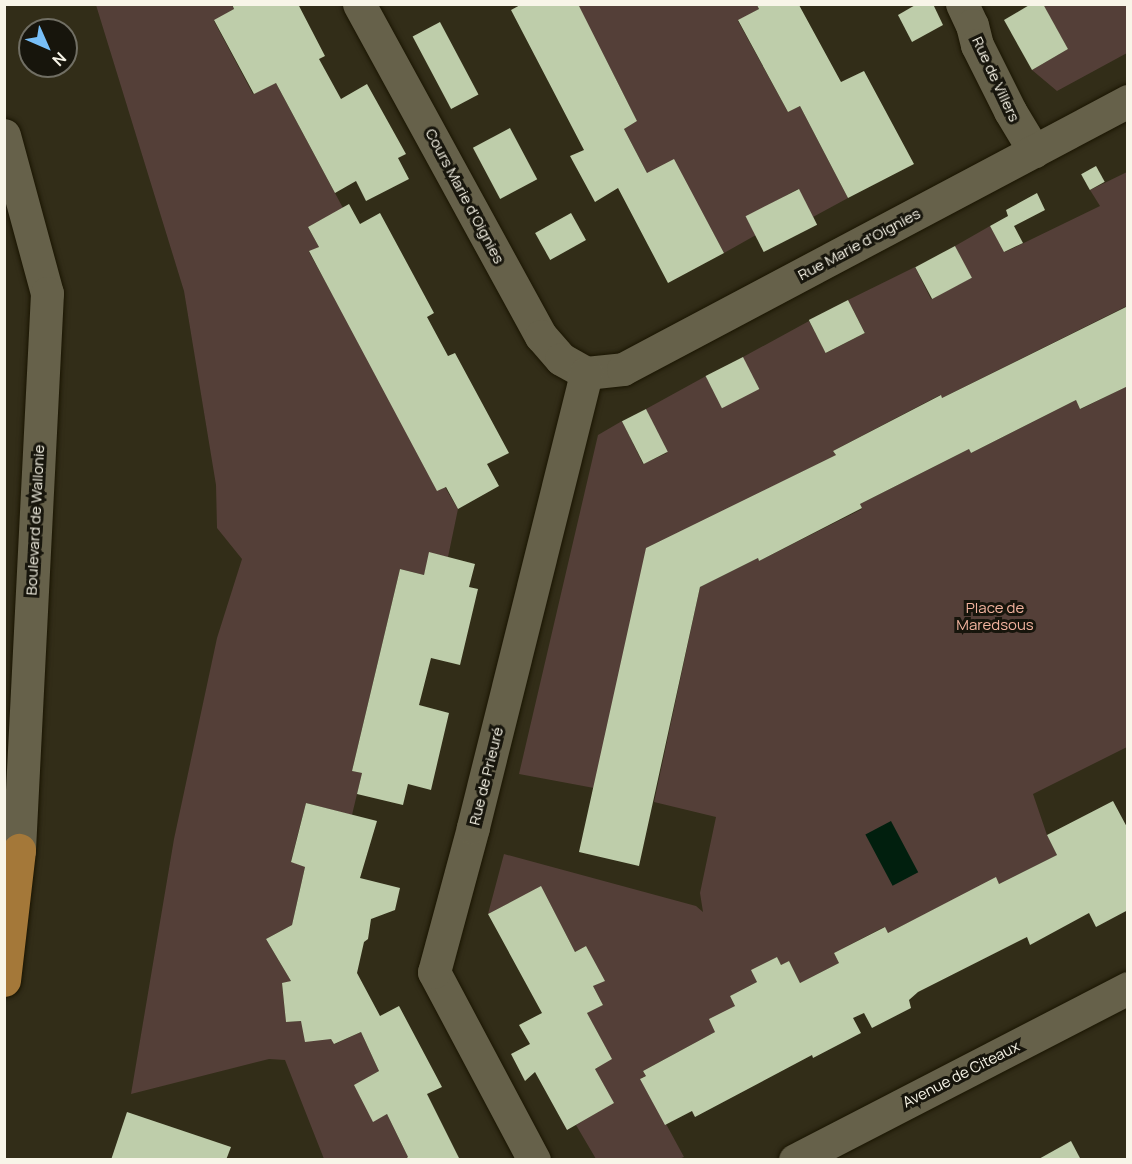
<!DOCTYPE html>
<html>
<head>
<meta charset="utf-8">
<style>
  body { margin:0 }
  #map { position:relative; width:1132px; height:1164px; overflow:hidden; background:#322d18; font-family:Manrope,sans-serif }
  div>[style] { position:absolute }
  .green>* { inset:0; background:#543f38 }
  .water>* { inset:0; background:#011f0e; transform-origin:0 0 }
  .building>* { inset:0; background:#becdaa; transform-origin:0 0 }
  .roads { filter:drop-shadow(0 0 2px #1a1502) drop-shadow(0 0 2px #1a1502) }
  .street>* { height:33px; margin:-16.5px; padding:0 16.5px; transform-origin:16.5px; border-radius:16.5px; background:#66614a }
  .secondary>* { height:33px; margin:-16.5px; padding:0 16.5px; transform-origin:16.5px; border-radius:16.5px; background:#66614a }
  .primary>* { height:33px; margin:-16.5px; padding:0 16.5px; transform-origin:16.5px; border-radius:16.5px; background:#a47839 }
  span { translate:-50% -50%; white-space:nowrap; text-align:center; line-height:1.15; -webkit-text-stroke:6px #17150c; paint-order:stroke }
  .street-label { font-size:15px; color:#f8f5e8 }
  .park-label { font-size:15px; color:#f2b39e }
  .frame { position:absolute; inset:0; border:6px solid #f8f5e8; pointer-events:none }
  .north { position:absolute; left:18px; top:18px; width:60px; height:60px; box-sizing:border-box; background:#17150c; border:2px solid #716f64; border-radius:50%; rotate:135deg; font-size:16px; font-weight:700; line-height:24px; text-align:center; color:#f8f5e8 }
  .north::after { content:''; display:block; margin:auto; width:21px; height:27px; background:#78bff7; clip-path:polygon(50% 0,100% 100%,50% 72%,0 100%) }
</style>
</head>
<body>
<div id="map">
  <div class="green">
    <i style="clip-path:polygon(96px 5px,232px 5px,234px 9px,214px 21px,253px 94px,276px 83px,343px 208px,308px 227px,319px 247px,309px 252px,364px 351px,458px 509px,448px 557px,430px 553px,424px 575px,400px 569px,352px 771px,362px 773px,352px 815px,306px 803px,291px 861px,305px 867px,292px 925px,266px 939px,291px 981px,282px 984px,286px 1022px,301px 1021px,331px 1039px,335px 1044px,361px 1032px,379px 1071px,355px 1085px,373px 1121px,387px 1114px,408px 1157px,404px 1159px,324px 1159px,285px 1060px,269px 1059px,131px 1094px,174px 839px,217px 638px,242px 559px,217px 528px,216px 485px,184px 291px)"></i>
    <i style="clip-path:polygon(578px 5px,757px 5px,759px 9px,738px 21px,788px 112px,800px 106px,848px 198px,813px 217px,798px 189px,746px 217px,756px 235px,724px 253px,699px 207px,647px 173px,624px 129px,637px 121px)"></i>
    <i style="clip-path:polygon(1043px 5px,1127px 5px,1127px 53px,1057px 91px,1032px 70px,1068px 49px)"></i>
    <i style="clip-path:polygon(1127px 172px,1127px 306px,942px 398px,940px 395px,833px 451px,836px 455px,732px 507px,594px 788px,519px 774px,598px 435px,622px 421px,643px 464px,667px 453px,646px 409px,706px 376px,722px 407px,743px 357px,809px 321px,826px 353px,865px 333px,848px 300px,915px 267px,931px 299px,971px 278px,955px 246px,990px 226px,1005px 252px,1100px 206px,1090px 190px)"></i>
    <i style="clip-path:polygon(1127px 386px,1127px 747px,1033px 794px,1047px 835px,1057px 855px,999px 884px,996px 878px,888px 933px,884px 927px,834px 953px,839px 963px,800px 983px,789px 961px,781px 965px,777px 957px,752px 970px,757px 982px,730px 996px,735px 1006px,715px 1032px,643px 1071px,646px 1076px,641px 1078px,684px 1157px,679px 1159px,596px 1159px,576px 1125px,613px 1103px,595px 1069px,611px 1059px,587px 1013px,603px 1005px,593px 986px,604px 981px,586px 946px,575px 952px,541px 887px,488px 914px,504px 854px,696px 906px,703px 912px,700px 893px,716px 817px,654px 802px,700px 587px,758px 558px,759px 561px,862px 509px,860px 504px,969px 449px,971px 453px,1076px 400px,1081px 409px)"></i>
  </div>
  <div class="water">
    <i style="left:891px;top:821px;width:58px;height:29px;rotate:62deg"></i>
  </div>
  <div class="building">
    <i style="clip-path:polygon(232px 4px,298px 4px,325px 56px,319px 59px,341px 99px,367px 84px,406px 154px,398px 158px,409px 179px,366px 201px,356px 181px,335px 193px,276px 83px,254px 94px,214px 20px,234px 9px)"></i>
    <i style="clip-path:polygon(522px 4px,578px 4px,637px 121px,624px 129px,647px 173px,674px 159px,724px 253px,668px 283px,618px 188px,595px 202px,570px 156px,584px 150px,511px 10px)"></i>
    <i style="clip-path:polygon(917px 4px,933px 4px,943px 25px,912px 42px,898px 15px)"></i>
    <i style="clip-path:polygon(1031px 4px,1043px 4px,1068px 49px,1032px 70px,1004px 20px)"></i>
    <i style="clip-path:polygon(757px 5px,799px 5px,841px 82px,864px 71px,914px 164px,848px 198px,800px 106px,788px 112px,738px 20px,759px 9px)"></i>
    <i style="left:440px;top:22px;width:82px;height:31px;rotate:62deg"></i>
    <i style="left:510px;top:128px;width:58px;height:42px;rotate:62deg"></i>
    <i style="left:1096px;top:166px;width:18px;height:17px;rotate:61deg"></i>
    <i style="left:799px;top:189px;width:40px;height:60px;rotate:63deg"></i>
    <i style="clip-path:polygon(1037px 193px,1045px 210px,1014px 226px,1023px 243px,1004px 252px,990px 226px,1008px 216px,1006px 210px)"></i>
    <i style="clip-path:polygon(349px 204px,360px 224px,380px 213px,434px 313px,427px 317px,448px 356px,455px 353px,509px 453px,487px 464px,499px 486px,458px 509px,446px 487px,437px 491px,309px 251px,319px 247px,308px 227px)"></i>
    <i style="left:571px;top:213px;width:31px;height:41px;rotate:61deg"></i>
    <i style="left:955px;top:246px;width:36px;height:45px;rotate:62deg"></i>
    <i style="left:848px;top:300px;width:37px;height:44px;rotate:63deg"></i>
    <i style="clip-path:polygon(1128px 306px,1128px 386px,1080px 409px,1076px 400px,971px 453px,969px 449px,860px 504px,862px 508px,759px 561px,758px 558px,700px 587px,639px 866px,579px 852px,646px 548px,836px 455px,833px 451px,941px 395px,942px 398px)"></i>
    <i style="left:743px;top:357px;width:36px;height:42px;rotate:63deg"></i>
    <i style="left:646px;top:409px;width:48px;height:27px;rotate:63deg"></i>
    <i style="clip-path:polygon(429px 552px,475px 564px,469px 587px,478px 589px,460px 665px,431px 658px,419px 705px,449px 713px,431px 790px,408px 784px,403px 805px,357px 794px,362px 773px,352px 771px,400px 569px,424px 575px)"></i>
    <i style="clip-path:polygon(1113px 801px,1128px 829px,1128px 910px,1096px 927px,1089px 913px,1030px 945px,1027px 937px,918px 992px,909px 1000px,911px 1008px,872px 1028px,864px 1013px,853px 1018px,861px 1033px,813px 1058px,812px 1055px,695px 1117px,692px 1111px,665px 1125px,640px 1079px,646px 1076px,643px 1071px,715px 1032px,709px 1019px,735px 1006px,730px 996px,757px 982px,751px 970px,777px 957px,781px 965px,789px 961px,800px 983px,839px 963px,834px 953px,885px 927px,888px 933px,996px 877px,999px 884px,1057px 855px,1047px 835px)"></i>
    <i style="clip-path:polygon(306px 803px,377px 821px,360px 878px,400px 888px,395px 910px,371px 919px,368px 939px,364px 942px,357px 973px,380px 1016px,399px 1006px,442px 1087px,427px 1094px,460px 1160px,404px 1160px,408px 1157px,387px 1114px,373px 1122px,354px 1085px,379px 1071px,361px 1032px,334px 1044px,331px 1039px,305px 1042px,301px 1021px,286px 1022px,282px 983px,291px 981px,266px 939px,292px 925px,305px 867px,291px 862px)"></i>
    <i style="clip-path:polygon(541px 886px,575px 952px,586px 946px,605px 981px,593px 986px,603px 1005px,587px 1013px,612px 1059px,595px 1069px,614px 1103px,567px 1130px,535px 1072px,525px 1081px,511px 1054px,530px 1044px,519px 1025px,542px 1013px,488px 914px)"></i>
    <i style="clip-path:polygon(127px 1112px,231px 1147px,226px 1160px,111px 1160px)"></i>
    <i style="clip-path:polygon(1071px 1141px,1081px 1160px,1037px 1160px)"></i>
  </div>
  <div class="roads">
    <div class="street">
      <i style="left:359px;top:4px;width:379px;rotate:61.3deg"></i>
      <i style="left:541px;top:336px;width:30px;rotate:49deg"></i>
      <i style="left:561px;top:359px;width:29px;rotate:29deg"></i>
      <i style="left:962px;top:4px;width:23px;rotate:65deg"></i>
      <i style="left:972px;top:25px;width:21px;rotate:76deg"></i>
      <i style="left:977px;top:45px;width:74px;rotate:63.4deg"></i>
      <i style="left:1010px;top:111px;width:47px;rotate:59deg"></i>
      <i style="left:586px;top:373px;width:37px;rotate:-6deg"></i>
      <i style="left:623px;top:369px;width:572px;rotate:-27.95deg"></i>
      <i style="left:534px;top:1160px;width:213px;rotate:-118deg"></i>
      <i style="left:434px;top:972px;width:150px;rotate:-74.9deg"></i>
      <i style="left:473px;top:827px;width:468px;rotate:-76deg"></i>
      <i style="left:795px;top:1160px;width:375px;rotate:-27.3deg"></i>
    </div>
    <div class="secondary">
      <i style="left:4px;top:135px;width:164px;rotate:74.8deg"></i>
      <i style="left:47px;top:293px;width:558px;rotate:92.88deg"></i>
      <i style="left:19px;top:850px;width:29px;rotate:104deg"></i>
    </div>
    <div class="primary">
      <i style="left:4px;top:980px;width:131px;rotate:-83.4deg"></i>
    </div>
  </div>
  <div class="street-label">
    <span style="left:996px;top:79px;rotate:65deg">Rue de Villers</span>
    <span style="left:465px;top:196px;rotate:62deg">Cours Marie d'Oignies</span>
    <span style="left:859px;top:244px;rotate:-28deg">Rue Marie d'Oignies</span>
    <span style="left:35px;top:520px;rotate:-87deg">Boulevard de Wallonie</span>
    <span style="left:486px;top:776px;rotate:-76deg">Rue de Prieuré</span>
    <span style="left:961px;top:1074px;rotate:-27deg">Avenue de Citeaux</span>
  </div>
  <div class="park-label">
    <span style="left:995px;top:616px">Place de<br>Maredsous</span>
  </div>
  <div class="frame"></div>
  <div class="north">N</div>
</div>
</body>
</html>
